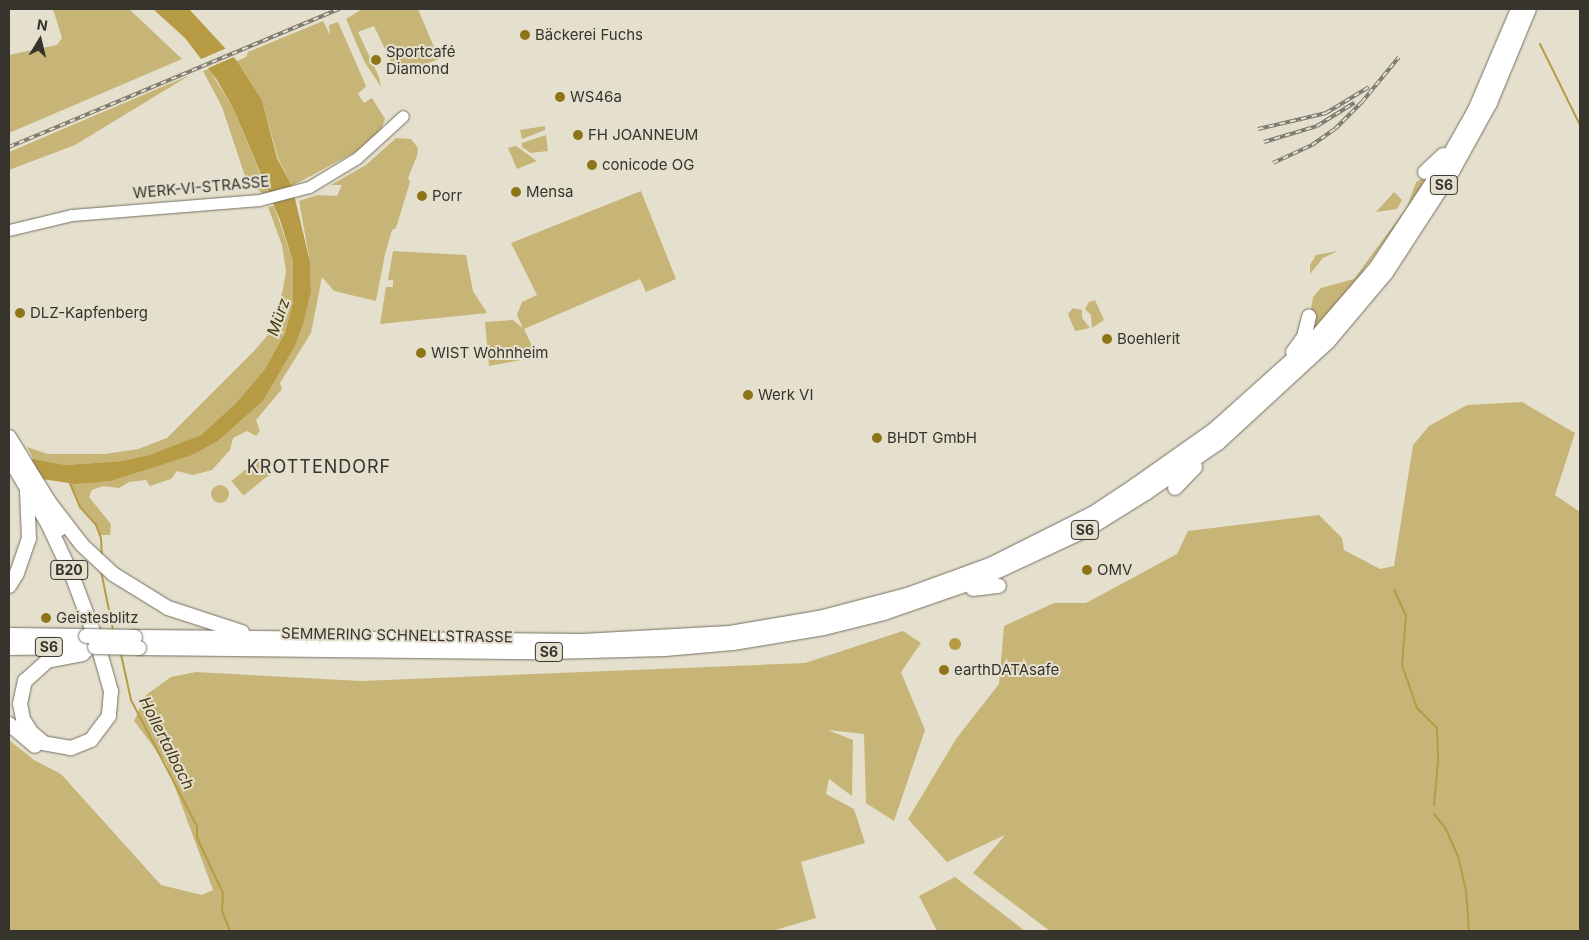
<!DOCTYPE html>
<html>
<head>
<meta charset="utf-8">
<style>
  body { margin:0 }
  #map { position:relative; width:1589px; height:940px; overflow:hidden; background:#e5e0ce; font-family:Inter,sans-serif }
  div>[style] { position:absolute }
  .green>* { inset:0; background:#c7b477; transform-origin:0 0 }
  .round { border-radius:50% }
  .water>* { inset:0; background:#b69b44 }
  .pier>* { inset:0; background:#e5e0ce }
  .stream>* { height:2px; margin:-1px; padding:0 1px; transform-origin:1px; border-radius:1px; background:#b69b44 }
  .roads { filter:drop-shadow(0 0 1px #746f60) drop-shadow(0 0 1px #746f60) }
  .major>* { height:11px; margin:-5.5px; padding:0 5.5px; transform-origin:5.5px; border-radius:5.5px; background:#fff }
  .highway>* { height:14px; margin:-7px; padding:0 7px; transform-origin:7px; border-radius:7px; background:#fff }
  .rail>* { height:4px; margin-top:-2px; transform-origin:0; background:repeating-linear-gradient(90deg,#e5e0ce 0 5.5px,#787469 0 11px); box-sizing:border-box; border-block:1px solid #787469 }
  .bridges { filter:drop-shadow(0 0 1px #746f60) drop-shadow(0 0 1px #746f60) }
  .highway-bridge>* { height:14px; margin:-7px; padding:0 7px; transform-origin:7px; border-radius:7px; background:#fff }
  .dots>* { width:14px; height:14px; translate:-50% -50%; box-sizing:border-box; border:2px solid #e5e0ce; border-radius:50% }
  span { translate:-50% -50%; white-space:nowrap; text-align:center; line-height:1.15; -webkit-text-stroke:4px #e5e0ce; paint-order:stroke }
  .shield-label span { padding:1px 4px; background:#e5e0ce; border:1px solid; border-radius:4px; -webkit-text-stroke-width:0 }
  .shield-label { font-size:14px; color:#36342d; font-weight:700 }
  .poi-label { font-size:15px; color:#36342d }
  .left { translate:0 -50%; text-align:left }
  .street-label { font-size:15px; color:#36342d }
  .water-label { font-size:16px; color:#433812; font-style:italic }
  .quarter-label { font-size:18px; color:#36342d; letter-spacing:1px }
  .frame { position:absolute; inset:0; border:10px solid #36342d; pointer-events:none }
  .north { position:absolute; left:15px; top:15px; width:50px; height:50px; -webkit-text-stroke:4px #e5e0ce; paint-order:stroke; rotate:9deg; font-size:14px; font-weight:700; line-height:20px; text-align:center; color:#36342d }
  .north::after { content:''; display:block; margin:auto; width:18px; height:22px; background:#36342d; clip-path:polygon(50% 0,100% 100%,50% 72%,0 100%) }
</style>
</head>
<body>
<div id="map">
  <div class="green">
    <i style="clip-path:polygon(53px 9px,129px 9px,182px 59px,9px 133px,9px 55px,57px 45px,62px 38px)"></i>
    <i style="clip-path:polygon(362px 9px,418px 9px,439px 59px,397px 75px,374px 26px,358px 32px,379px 77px,381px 87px,364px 61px,346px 19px)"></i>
    <i style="clip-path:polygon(323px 21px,330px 35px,329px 25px,338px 22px,366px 86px,358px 94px,364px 103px,372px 98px,385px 119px,379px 135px,357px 151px,292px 186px,278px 158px,262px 100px,237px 61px,246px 57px,248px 52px)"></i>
    <i style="clip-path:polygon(209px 69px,234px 110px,268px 193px,263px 194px,246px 179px,222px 107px,203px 71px)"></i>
    <i style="clip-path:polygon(190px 75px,75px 145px,9px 170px,9px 152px)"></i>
    <i style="clip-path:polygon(545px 126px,545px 130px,522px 139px,520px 130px)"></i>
    <i style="clip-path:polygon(546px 135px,548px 151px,531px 153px,522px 147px,522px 143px)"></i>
    <i style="clip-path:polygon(396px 138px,411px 139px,418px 148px,417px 156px,408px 178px,410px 182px,396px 228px,392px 230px,385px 254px,376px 301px,334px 291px,322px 277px,311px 333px,280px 383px,282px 389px,256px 420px,260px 431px,256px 436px,247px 431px,233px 438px,230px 450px,212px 470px,193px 475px,177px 471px,171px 479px,150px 486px,146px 480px,129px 482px,119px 488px,103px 486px,92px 490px,89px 497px,111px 524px,110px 535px,100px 535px,96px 525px,80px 507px,69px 483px,111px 481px,190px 456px,217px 442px,263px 401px,294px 348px,311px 292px,310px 262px,299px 201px,317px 195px,337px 196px,342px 185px,331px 185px,366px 165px)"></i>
    <i style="clip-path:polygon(516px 146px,537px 161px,517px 169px,508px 148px)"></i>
    <i style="clip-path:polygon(1430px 174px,1409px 208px,1357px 279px,1307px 337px,1313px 297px,1321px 288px,1354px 279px,1407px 207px,1416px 182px)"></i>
    <i style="clip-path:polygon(641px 191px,676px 279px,646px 292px,640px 279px,524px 329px,537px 357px,489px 366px,485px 322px,513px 320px,523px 328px,517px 315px,522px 302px,537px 295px,511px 243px)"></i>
    <i style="clip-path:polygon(1394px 192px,1402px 200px,1397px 209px,1376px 212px)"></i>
    <i style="clip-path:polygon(274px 206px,293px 262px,293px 302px,285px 333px,264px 370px,236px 403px,201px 435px,149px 455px,122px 461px,66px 465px,34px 460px,27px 447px,48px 454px,105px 454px,138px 449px,167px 438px,254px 351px,273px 329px,283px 289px,286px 271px,282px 245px,268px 207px)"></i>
    <i style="clip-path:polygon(393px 251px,466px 255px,473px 291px,487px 313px,380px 324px,386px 287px,393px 287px,393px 280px,388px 280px)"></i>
    <i style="clip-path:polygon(1338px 251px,1323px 258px,1310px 274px,1310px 265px,1316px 255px)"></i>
    <i style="clip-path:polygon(1095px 300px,1104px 320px,1092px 328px,1091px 315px,1085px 309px,1089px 302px)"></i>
    <i style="clip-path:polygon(1073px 308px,1082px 310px,1082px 318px,1090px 328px,1075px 331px,1068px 314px)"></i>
    <i style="clip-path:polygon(1522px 402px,1575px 433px,1555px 495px,1580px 512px,1580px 931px,1050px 931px,973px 873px,1005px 835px,947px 862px,908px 819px,956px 739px,999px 684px,1004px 626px,1054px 603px,1086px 603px,1177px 554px,1188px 531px,1319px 515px,1342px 538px,1344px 550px,1380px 569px,1394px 566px,1413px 445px,1429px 426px,1467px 405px)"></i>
    <i style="left:261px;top:457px;width:19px;height:38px;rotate:51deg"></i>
    <i class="round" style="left:211px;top:485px;width:18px;height:18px"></i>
    <i style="clip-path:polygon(903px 631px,921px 643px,901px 672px,925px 730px,894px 821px,866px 803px,864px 734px,828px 730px,853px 740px,852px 796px,829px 779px,826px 794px,854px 809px,865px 843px,801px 862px,816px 918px,772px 931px,9px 931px,9px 740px,34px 760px,61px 774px,161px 885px,202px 895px,213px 890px,166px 763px,134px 721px,146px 695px,171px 677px,196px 672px,361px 681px,805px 663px)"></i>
    <i style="clip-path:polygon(955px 877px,1025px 931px,937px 931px,919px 896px)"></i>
  </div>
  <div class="water">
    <i style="clip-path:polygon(153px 9px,189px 9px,237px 61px,262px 100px,277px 158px,292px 186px,310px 262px,311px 292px,303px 324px,294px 348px,263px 401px,217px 442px,190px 456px,111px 481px,75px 484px,9px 474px,9px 455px,66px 465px,122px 461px,149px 455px,201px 435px,236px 403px,264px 370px,285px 333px,293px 302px,293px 262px,280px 220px,234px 110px,217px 80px,185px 38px)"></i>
    <i class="round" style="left:949px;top:638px;width:12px;height:12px"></i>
  </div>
  <div class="pier">
    <i style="clip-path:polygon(229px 47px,236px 56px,206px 69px,199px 60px)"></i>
  </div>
  <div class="stream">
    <i style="left:1540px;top:44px;width:90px;rotate:63.7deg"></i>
    <i style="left:1580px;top:378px;width:13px;rotate:90deg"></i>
    <i style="left:69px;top:481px;width:28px;rotate:67deg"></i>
    <i style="left:80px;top:507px;width:24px;rotate:48deg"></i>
    <i style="left:96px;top:525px;width:14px;rotate:69deg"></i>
    <i style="left:101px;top:538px;width:19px;rotate:87deg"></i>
    <i style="left:101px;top:571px;width:60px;rotate:78.5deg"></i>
    <i style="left:1394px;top:590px;width:29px;rotate:65deg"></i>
    <i style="left:1406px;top:616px;width:49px;rotate:94.7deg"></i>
    <i style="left:1402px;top:665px;width:46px;rotate:70.8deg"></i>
    <i style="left:1417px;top:708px;width:28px;rotate:45deg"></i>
    <i style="left:1437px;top:728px;width:33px;rotate:88deg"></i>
    <i style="left:1438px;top:761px;width:44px;rotate:95.2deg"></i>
    <i style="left:121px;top:654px;width:47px;rotate:77.7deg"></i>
    <i style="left:131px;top:700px;width:142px;rotate:62.4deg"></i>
    <i style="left:197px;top:826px;width:12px;rotate:90deg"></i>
    <i style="left:197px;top:838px;width:61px;rotate:64.7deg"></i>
    <i style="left:223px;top:893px;width:18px;rotate:93deg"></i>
    <i style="left:222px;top:911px;width:22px;rotate:68deg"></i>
    <i style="left:1434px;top:814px;width:17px;rotate:50deg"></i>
    <i style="left:1445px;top:827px;width:32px;rotate:66deg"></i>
    <i style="left:1458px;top:856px;width:35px;rotate:77deg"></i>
    <i style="left:1466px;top:890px;width:41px;rotate:85.8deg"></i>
  </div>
  <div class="roads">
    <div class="major">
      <i style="left:9px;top:230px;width:65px;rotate:-13.4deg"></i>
      <i style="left:72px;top:215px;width:188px;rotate:-4.6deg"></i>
      <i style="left:259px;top:200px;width:52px;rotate:-14.6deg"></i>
      <i style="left:309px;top:187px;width:56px;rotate:-31.1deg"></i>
      <i style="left:357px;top:158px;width:62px;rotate:-42.4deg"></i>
    </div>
    <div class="highway">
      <i style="left:1425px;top:172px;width:25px;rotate:-43deg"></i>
      <i style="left:1293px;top:352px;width:19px;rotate:-54deg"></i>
      <i style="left:1304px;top:337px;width:21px;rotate:-76deg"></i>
      <i style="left:9px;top:437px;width:76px;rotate:58.4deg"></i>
      <i style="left:49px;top:502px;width:54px;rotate:52.5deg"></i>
      <i style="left:82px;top:545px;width:42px;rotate:43.1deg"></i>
      <i style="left:113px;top:574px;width:65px;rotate:31.7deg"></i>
      <i style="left:168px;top:608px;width:78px;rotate:18deg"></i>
      <i style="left:9px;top:458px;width:77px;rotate:59.4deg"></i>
      <i style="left:48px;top:524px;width:56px;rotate:64.8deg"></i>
      <i style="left:72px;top:575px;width:72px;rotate:69.5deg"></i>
      <i style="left:97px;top:642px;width:51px;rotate:74.1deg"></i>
      <i style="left:111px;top:691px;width:25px;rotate:95deg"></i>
      <i style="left:109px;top:716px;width:30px;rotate:127deg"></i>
      <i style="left:91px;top:740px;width:22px;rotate:158deg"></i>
      <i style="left:71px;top:748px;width:27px;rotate:-170deg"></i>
      <i style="left:44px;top:743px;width:17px;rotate:-140deg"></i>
      <i style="left:31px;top:732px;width:15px;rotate:-122deg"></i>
      <i style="left:23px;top:719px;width:15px;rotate:-101deg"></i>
      <i style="left:20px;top:704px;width:24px;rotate:-78deg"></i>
      <i style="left:25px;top:681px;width:30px;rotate:-42deg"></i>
      <i style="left:47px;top:661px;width:36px;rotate:-11deg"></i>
      <i style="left:82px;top:654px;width:11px;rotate:-41deg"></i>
      <i style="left:1175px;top:488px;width:29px;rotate:-46deg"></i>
      <i style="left:49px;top:502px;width:29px;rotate:68deg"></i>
      <i style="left:9px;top:586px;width:15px;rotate:-58deg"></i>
      <i style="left:17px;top:573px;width:36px;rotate:-71deg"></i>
      <i style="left:29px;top:539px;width:47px;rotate:-92.4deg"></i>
      <i style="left:973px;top:589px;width:26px;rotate:-7deg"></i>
      <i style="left:9px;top:635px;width:77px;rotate:0.7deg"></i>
      <i style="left:135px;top:637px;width:447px;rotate:0.5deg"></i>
      <i style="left:582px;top:641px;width:148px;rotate:-3.1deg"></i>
      <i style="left:730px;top:633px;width:90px;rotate:-9.6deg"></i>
      <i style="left:819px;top:618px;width:91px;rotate:-14.6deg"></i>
      <i style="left:907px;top:595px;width:90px;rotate:-20deg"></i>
      <i style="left:992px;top:564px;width:112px;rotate:-26.6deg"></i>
      <i style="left:1092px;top:514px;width:53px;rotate:-33.4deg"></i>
      <i style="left:1136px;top:485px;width:97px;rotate:-35.3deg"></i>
      <i style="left:1215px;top:429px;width:129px;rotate:-41.9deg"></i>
      <i style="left:1311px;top:343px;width:99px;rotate:-49.1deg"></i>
      <i style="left:1376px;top:268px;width:123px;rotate:-56.6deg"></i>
      <i style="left:1444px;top:165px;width:63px;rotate:-60.6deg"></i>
      <i style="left:1475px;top:110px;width:110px;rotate:-66.9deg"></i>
      <i style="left:9px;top:648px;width:71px;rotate:-0.8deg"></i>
      <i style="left:139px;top:648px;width:411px;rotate:0.6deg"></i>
      <i style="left:550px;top:652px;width:115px;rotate:-1.5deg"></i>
      <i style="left:665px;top:649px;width:68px;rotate:-5deg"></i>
      <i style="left:733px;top:643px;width:92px;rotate:-9.4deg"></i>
      <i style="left:824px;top:628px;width:62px;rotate:-14deg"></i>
      <i style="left:884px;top:613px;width:101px;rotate:-19.2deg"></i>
      <i style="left:979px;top:580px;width:120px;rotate:-25.1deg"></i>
      <i style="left:1088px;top:529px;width:68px;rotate:-31.8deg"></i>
      <i style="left:1146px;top:493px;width:88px;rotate:-34.8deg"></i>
      <i style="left:1218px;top:443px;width:149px;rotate:-42.6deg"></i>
      <i style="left:1328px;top:342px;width:90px;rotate:-50deg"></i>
      <i style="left:1386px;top:273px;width:123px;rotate:-57deg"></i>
      <i style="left:1453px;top:170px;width:77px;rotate:-61.1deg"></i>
      <i style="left:1490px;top:103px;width:102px;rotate:-67.5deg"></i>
      <i style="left:9px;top:724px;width:34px;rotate:40deg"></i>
    </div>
  </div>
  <div class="rail">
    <i style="left:1258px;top:129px;width:70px;rotate:-13.2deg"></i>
    <i style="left:1326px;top:113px;width:50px;rotate:-31.2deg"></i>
    <i style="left:1264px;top:142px;width:55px;rotate:-16.8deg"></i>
    <i style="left:1317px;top:126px;width:44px;rotate:-31.9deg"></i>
    <i style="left:9px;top:147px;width:358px;rotate:-22.7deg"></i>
    <i style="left:1273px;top:163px;width:43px;rotate:-24.8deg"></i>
    <i style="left:1312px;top:145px;width:28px;rotate:-35deg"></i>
    <i style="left:1335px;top:129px;width:38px;rotate:-45deg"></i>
    <i style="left:1362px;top:102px;width:58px;rotate:-50.6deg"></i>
  </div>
  <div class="bridges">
    <div class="highway-bridge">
      <i style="left:86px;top:636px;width:49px;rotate:1.2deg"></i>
      <i style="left:95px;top:647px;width:44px;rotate:1.3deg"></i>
    </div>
  </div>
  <div class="dots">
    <i style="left:525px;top:35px;background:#8d7418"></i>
    <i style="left:376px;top:60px;background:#8d7418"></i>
    <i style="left:560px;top:97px;background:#8d7418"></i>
    <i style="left:578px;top:135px;background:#8d7418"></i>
    <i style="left:592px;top:165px;background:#8d7418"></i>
    <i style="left:516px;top:192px;background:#8d7418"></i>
    <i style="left:422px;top:196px;background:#8d7418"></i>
    <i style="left:20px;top:313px;background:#8d7418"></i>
    <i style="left:1107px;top:339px;background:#8d7418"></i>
    <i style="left:421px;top:353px;background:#8d7418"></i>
    <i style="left:748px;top:395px;background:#8d7418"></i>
    <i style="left:877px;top:438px;background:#8d7418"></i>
    <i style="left:1087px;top:570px;background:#8d7418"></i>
    <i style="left:46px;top:618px;background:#8d7418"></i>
    <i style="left:944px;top:670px;background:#8d7418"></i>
  </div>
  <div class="shield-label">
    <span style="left:1444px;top:185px">S6</span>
    <span style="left:1085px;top:530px">S6</span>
    <span style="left:69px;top:570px">B20</span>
    <span style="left:49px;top:647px">S6</span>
    <span style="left:549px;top:652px">S6</span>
  </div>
  <div class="poi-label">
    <span class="left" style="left:535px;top:35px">Bäckerei Fuchs</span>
    <span class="left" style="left:386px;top:60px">Sportcafé<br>Diamond</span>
    <span class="left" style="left:570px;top:97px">WS46a</span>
    <span class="left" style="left:588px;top:135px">FH JOANNEUM</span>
    <span class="left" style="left:602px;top:165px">conicode OG</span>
    <span class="left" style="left:526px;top:192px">Mensa</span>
    <span class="left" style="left:432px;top:196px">Porr</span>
    <span class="left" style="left:30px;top:313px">DLZ-Kapfenberg</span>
    <span class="left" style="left:1117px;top:339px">Boehlerit</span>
    <span class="left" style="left:431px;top:353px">WIST Wohnheim</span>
    <span class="left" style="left:758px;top:395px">Werk VI</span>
    <span class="left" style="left:887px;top:438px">BHDT GmbH</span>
    <span class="left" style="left:1097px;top:570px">OMV</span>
    <span class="left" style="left:56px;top:618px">Geistesblitz</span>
    <span class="left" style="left:954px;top:670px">earthDATAsafe</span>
  </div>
  <div class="street-label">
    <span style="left:201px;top:187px;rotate:-5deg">WERK-VI-STRASSE</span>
    <span style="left:397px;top:635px;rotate:1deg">SEMMERING SCHNELLSTRASSE</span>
  </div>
  <div class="water-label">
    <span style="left:278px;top:317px;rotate:-71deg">Mürz</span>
    <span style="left:167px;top:743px;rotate:63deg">Hollertalbach</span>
  </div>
  <div class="quarter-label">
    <span style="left:319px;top:467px">KROTTENDORF</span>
  </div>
  <div class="frame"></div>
  <div class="north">N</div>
</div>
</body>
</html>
